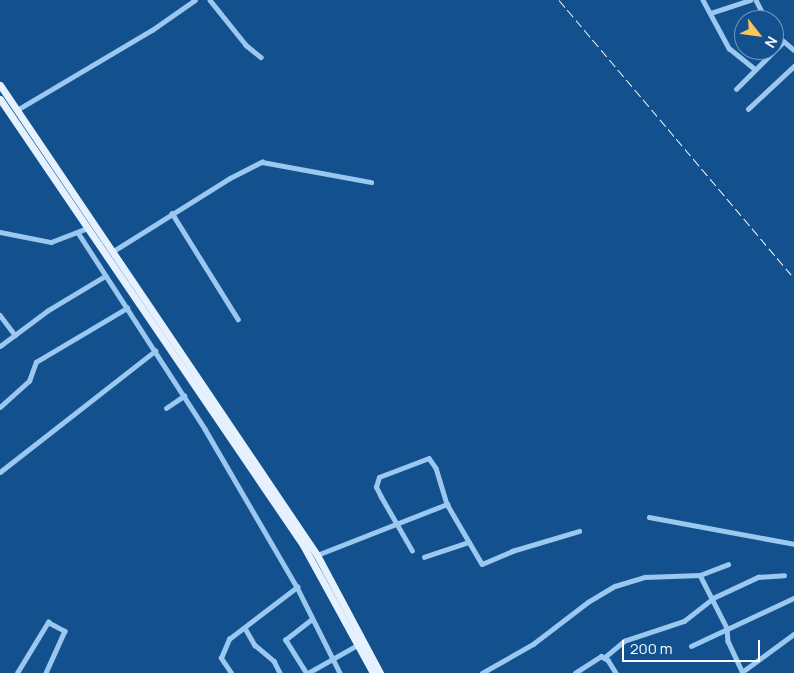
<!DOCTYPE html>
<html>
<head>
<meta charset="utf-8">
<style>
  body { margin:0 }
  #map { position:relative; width:794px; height:673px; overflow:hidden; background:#12518d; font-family:Manrope,sans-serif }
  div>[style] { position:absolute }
  .minor>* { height:4.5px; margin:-2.25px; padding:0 2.25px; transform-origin:2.25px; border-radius:2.25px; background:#9bc8f1 }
  .primary>* { height:7px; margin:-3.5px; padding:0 3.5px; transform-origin:3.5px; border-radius:3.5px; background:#e5f1ff }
  .rail>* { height:1px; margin-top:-0.5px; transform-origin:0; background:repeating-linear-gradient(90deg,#fff 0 9px,transparent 0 13px) }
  span { translate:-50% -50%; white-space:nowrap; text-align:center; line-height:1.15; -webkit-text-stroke:4px #12518d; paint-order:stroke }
  .north { position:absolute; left:734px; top:10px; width:50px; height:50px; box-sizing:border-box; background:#12518d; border:1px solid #7197bb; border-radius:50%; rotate:120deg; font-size:14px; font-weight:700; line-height:20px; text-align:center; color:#fff }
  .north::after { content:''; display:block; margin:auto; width:18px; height:22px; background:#ffc35b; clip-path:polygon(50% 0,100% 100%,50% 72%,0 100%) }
  .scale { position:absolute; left:622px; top:640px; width:138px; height:22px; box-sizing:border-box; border:2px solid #fff; border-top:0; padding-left:6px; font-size:15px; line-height:18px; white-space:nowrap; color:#fff; -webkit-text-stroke:4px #12518d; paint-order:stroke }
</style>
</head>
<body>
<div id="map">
  <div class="minor">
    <i style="left:210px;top:0;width:58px;rotate:51.3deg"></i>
    <i style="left:246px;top:45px;width:19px;rotate:39deg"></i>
    <i style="left:703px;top:0;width:55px;rotate:61.6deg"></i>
    <i style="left:729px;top:48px;width:33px;rotate:39deg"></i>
    <i style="left:756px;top:0;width:22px;rotate:63deg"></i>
    <i style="left:711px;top:13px;width:41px;rotate:-18.4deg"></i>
    <i style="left:774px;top:33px;width:26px;rotate:40deg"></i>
    <i style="left:736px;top:89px;width:66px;rotate:-45deg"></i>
    <i style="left:748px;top:109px;width:63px;rotate:-43.1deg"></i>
    <i style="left:17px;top:110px;width:157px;rotate:-30.7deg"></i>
    <i style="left:152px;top:30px;width:52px;rotate:-34.9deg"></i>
    <i style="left:172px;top:213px;width:125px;rotate:58.1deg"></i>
    <i style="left:0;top:232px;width:52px;rotate:11.1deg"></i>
    <i style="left:51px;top:242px;width:39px;rotate:-21deg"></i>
    <i style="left:79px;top:234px;width:232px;rotate:57.1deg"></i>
    <i style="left:205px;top:429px;width:183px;rotate:59.8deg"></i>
    <i style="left:297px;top:587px;width:96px;rotate:63.4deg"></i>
    <i style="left:112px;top:252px;width:139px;rotate:-32.1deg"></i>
    <i style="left:230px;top:178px;width:36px;rotate:-27deg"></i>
    <i style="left:262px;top:162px;width:111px;rotate:10.4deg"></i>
    <i style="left:0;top:315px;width:25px;rotate:53deg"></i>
    <i style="left:0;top:346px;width:59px;rotate:-36.7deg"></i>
    <i style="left:47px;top:311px;width:68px;rotate:-31.1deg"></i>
    <i style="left:0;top:407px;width:39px;rotate:-42deg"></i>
    <i style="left:29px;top:381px;width:20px;rotate:-70deg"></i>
    <i style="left:36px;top:362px;width:106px;rotate:-30.7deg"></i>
    <i style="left:166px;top:408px;width:22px;rotate:-34deg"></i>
    <i style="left:0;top:472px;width:197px;rotate:-38deg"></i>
    <i style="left:649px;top:517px;width:147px;rotate:10.5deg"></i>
    <i style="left:412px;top:551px;width:62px;rotate:-119.9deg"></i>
    <i style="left:381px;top:497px;width:11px;rotate:-117deg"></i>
    <i style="left:376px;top:487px;width:10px;rotate:-73deg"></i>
    <i style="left:379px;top:477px;width:53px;rotate:-20.8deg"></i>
    <i style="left:429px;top:458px;width:12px;rotate:55deg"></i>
    <i style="left:436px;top:468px;width:38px;rotate:73deg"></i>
    <i style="left:317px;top:555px;width:140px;rotate:-21.4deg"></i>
    <i style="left:447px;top:504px;width:69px;rotate:59.7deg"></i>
    <i style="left:482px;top:564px;width:33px;rotate:-23deg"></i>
    <i style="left:512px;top:551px;width:70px;rotate:-16.6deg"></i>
    <i style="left:424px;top:557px;width:47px;rotate:-18.4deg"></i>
    <i style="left:700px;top:575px;width:30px;rotate:-21deg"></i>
    <i style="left:245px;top:628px;width:20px;rotate:60deg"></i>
    <i style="left:255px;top:645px;width:25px;rotate:40deg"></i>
    <i style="left:274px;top:661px;width:13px;rotate:63deg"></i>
    <i style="left:691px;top:646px;width:114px;rotate:-25deg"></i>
    <i style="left:605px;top:657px;width:25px;rotate:-40deg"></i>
    <i style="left:624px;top:641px;width:63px;rotate:-18.4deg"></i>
    <i style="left:684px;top:621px;width:37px;rotate:-38deg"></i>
    <i style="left:713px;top:598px;width:50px;rotate:-25deg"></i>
    <i style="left:758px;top:577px;width:26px;rotate:-4deg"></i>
    <i style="left:742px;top:672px;width:64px;rotate:-36.2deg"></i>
    <i style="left:17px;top:673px;width:60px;rotate:-58.7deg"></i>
    <i style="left:48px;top:622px;width:19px;rotate:28deg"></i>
    <i style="left:65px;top:631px;width:46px;rotate:114.3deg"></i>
    <i style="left:231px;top:673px;width:18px;rotate:-124deg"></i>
    <i style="left:221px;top:658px;width:21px;rotate:-67deg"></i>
    <i style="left:229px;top:639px;width:86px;rotate:-37.4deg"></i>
    <i style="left:306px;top:673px;width:39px;rotate:-122deg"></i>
    <i style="left:285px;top:640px;width:34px;rotate:-38deg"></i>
    <i style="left:308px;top:673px;width:59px;rotate:-29.6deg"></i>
    <i style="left:482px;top:673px;width:59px;rotate:-29.6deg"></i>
    <i style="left:533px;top:644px;width:69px;rotate:-37.4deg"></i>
    <i style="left:588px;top:602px;width:31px;rotate:-31deg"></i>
    <i style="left:615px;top:586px;width:31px;rotate:-17deg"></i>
    <i style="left:645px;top:577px;width:55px;rotate:-2.1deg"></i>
    <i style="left:700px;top:575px;width:59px;rotate:63deg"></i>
    <i style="left:727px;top:628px;width:13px;rotate:86deg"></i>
    <i style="left:728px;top:641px;width:35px;rotate:65deg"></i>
    <i style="left:575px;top:673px;width:31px;rotate:-33deg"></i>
    <i style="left:601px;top:656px;width:8px;rotate:30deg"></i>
    <i style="left:608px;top:660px;width:15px;rotate:58deg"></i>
  </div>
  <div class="primary">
    <i style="left:0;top:85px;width:567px;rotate:56deg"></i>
    <i style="left:317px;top:555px;width:134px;rotate:61.9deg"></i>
    <i style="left:0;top:99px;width:539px;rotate:55.81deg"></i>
    <i style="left:303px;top:545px;width:146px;rotate:61.3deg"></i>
  </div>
  <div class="rail">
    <i style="left:559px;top:0;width:364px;rotate:49.8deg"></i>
  </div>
  <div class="north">N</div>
  <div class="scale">200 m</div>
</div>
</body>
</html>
